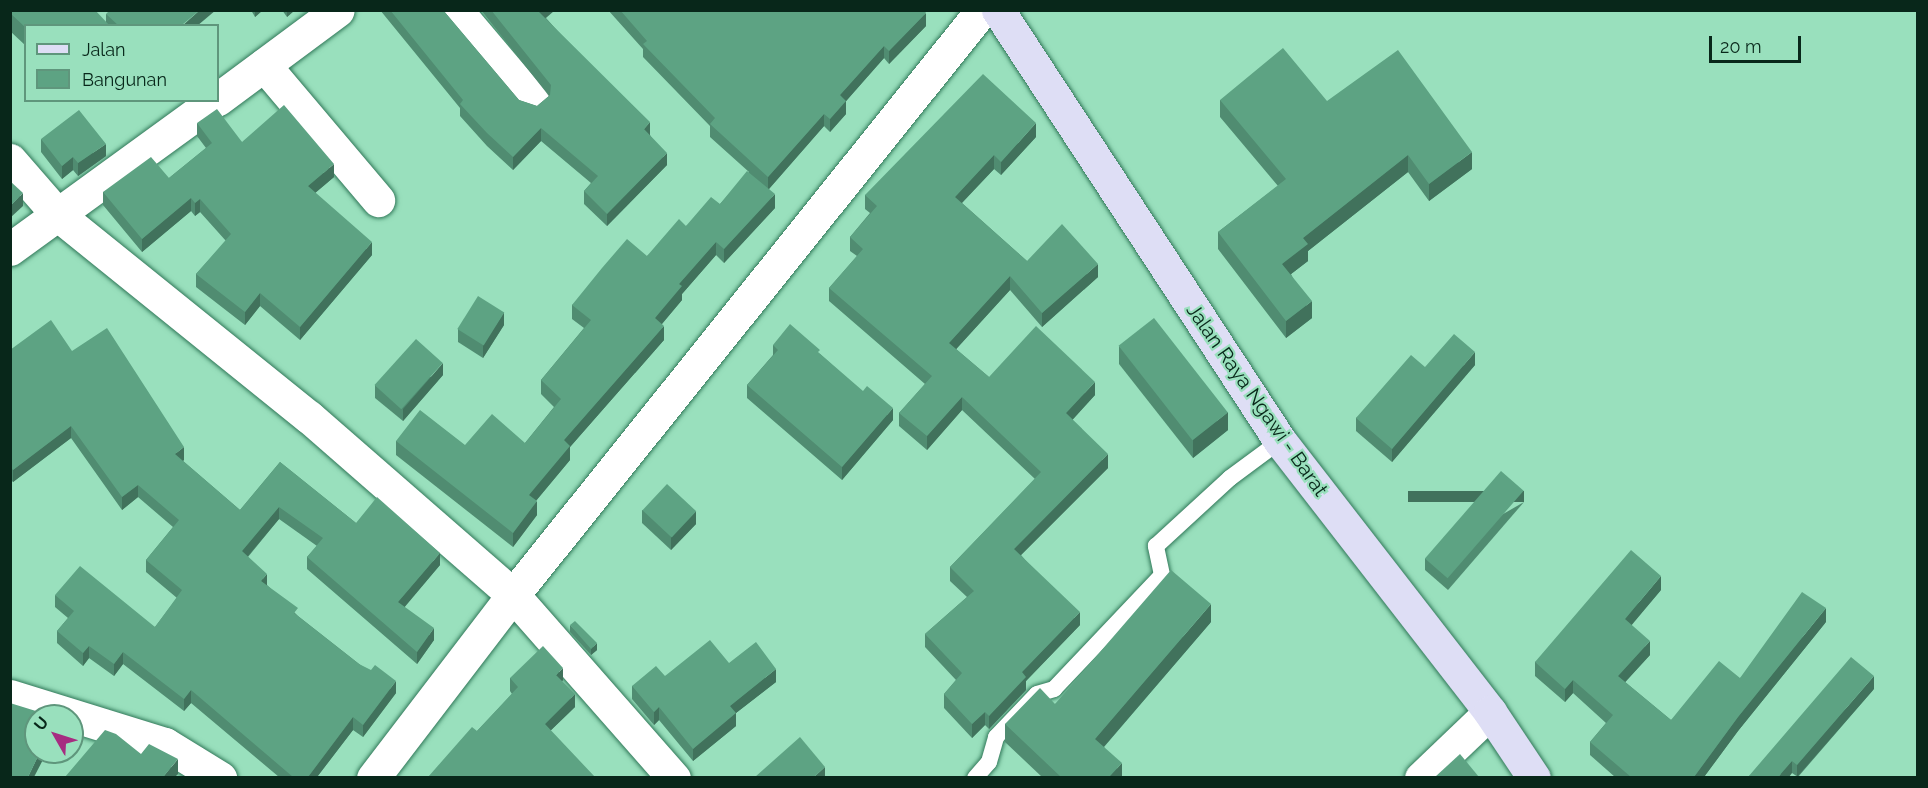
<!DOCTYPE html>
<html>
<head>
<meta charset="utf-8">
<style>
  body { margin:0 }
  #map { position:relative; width:1928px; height:788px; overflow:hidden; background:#99e0bd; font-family:Raleway,sans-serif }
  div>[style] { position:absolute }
  .roads { filter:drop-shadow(0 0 2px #317859) drop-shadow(0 0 2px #317859) }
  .service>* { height:16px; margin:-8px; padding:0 8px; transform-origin:8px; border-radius:8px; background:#fff }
  .minor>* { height:33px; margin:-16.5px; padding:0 16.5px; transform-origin:16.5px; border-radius:16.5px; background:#fff }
  .tertiary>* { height:33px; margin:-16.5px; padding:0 16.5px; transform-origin:16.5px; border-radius:16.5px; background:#fff }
  .secondary>* { height:33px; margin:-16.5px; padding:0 16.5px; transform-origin:16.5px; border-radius:16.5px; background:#dedef5 }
  .wall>* { inset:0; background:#508c71 }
  .shaded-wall>* { inset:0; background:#41725c; transform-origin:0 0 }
  .building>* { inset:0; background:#5da383; transform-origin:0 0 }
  span { translate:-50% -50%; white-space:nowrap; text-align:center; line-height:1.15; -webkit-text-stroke:4.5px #99e0bd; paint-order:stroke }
  .street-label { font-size:20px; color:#08271a }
  .frame { position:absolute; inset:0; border:12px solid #08271a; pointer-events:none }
  .legend { position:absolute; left:24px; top:24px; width:195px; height:78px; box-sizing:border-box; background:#99e0bd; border:2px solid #5f967c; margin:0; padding:8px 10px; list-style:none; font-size:18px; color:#08271a }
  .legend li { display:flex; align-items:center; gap:12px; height:30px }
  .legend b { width:30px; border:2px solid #5f967c }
  .north { position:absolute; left:24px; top:704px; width:60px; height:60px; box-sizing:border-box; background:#99e0bd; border:2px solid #5f967c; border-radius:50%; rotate:309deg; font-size:16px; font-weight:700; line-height:24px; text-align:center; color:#08271a }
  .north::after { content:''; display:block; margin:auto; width:21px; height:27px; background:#a62c81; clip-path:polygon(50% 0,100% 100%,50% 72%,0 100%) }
  .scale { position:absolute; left:1709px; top:36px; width:92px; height:27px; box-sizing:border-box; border:3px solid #08271a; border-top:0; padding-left:8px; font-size:18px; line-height:21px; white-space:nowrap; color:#08271a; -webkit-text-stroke:4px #99e0bd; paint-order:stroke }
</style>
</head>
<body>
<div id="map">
  <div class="roads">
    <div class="service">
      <i style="left:975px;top:778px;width:21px;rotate:-49deg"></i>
      <i style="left:989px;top:762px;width:26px;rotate:-74deg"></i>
      <i style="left:996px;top:737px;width:59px;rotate:-46.4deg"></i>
      <i style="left:1037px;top:694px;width:18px;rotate:-16deg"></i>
      <i style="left:1054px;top:689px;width:157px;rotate:-46.5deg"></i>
      <i style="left:1162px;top:575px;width:30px;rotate:-102deg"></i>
      <i style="left:1156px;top:546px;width:100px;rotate:-42.6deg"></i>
      <i style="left:1230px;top:478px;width:62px;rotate:-36.5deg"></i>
    </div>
    <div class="minor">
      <i style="left:456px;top:10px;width:119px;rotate:49.8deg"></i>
      <i style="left:264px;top:65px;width:177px;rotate:49.8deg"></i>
      <i style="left:218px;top:99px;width:149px;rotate:-36.6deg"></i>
      <i style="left:10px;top:160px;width:72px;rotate:49deg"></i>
      <i style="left:57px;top:214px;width:324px;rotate:38.9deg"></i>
      <i style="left:309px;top:417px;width:271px;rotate:41.1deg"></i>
      <i style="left:513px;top:595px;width:244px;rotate:48.7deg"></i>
      <i style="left:10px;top:249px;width:253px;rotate:-36deg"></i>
      <i style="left:10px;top:696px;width:162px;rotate:17.2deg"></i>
      <i style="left:165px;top:744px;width:65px;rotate:31.7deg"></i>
      <i style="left:1421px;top:778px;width:95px;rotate:-43.7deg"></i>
    </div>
    <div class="tertiary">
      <i style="left:373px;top:778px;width:230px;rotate:-52.6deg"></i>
      <i style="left:513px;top:595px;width:750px;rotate:-51.28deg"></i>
    </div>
    <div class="secondary">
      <i style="left:998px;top:10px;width:515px;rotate:56.8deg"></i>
      <i style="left:1280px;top:441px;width:343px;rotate:52.2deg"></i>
      <i style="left:1490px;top:712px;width:79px;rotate:56.3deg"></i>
    </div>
  </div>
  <div class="wall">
    <i style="clip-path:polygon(10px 10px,106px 22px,106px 14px,197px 26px,26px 26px,26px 46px,10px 31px)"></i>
    <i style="clip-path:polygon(251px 10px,263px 10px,255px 17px)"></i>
    <i style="clip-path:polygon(282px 10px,295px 10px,287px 17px)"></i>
    <i style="clip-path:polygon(380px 10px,443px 10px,519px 100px,537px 106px,549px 96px,481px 10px,555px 10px,546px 18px,650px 135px,667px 165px,607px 226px,584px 204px,584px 191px,591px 183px,541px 141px,513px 170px,487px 146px,460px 116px,460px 108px)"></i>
    <i style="clip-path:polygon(608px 10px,924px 10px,926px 26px,889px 64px,884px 58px,846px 101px,846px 114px,830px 132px,824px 126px,769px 189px,775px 208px,724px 263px,716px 255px,682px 294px,682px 300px,662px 324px,664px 340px,570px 447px,570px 460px,536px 501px,537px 515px,513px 547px,396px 455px,396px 441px,465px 445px,525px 443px,554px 407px,541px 394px,541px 380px,584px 328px,572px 319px,572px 305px,647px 256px,686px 226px,720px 204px,749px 172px,710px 137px,710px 126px,643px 57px,643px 49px)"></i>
    <i style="clip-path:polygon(1220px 100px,1327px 101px,1472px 169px,1429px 201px,1408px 172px,1308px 251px,1308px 261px,1291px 274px,1312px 318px,1286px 338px,1218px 249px,1218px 232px,1278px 186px,1220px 117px)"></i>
    <i style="clip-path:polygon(197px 123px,242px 142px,334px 177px,315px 193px,372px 255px,300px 340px,260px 306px,245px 325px,196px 287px,196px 274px,226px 241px,200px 212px,195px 216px,191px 211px,142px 252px,103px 205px,103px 192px,169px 178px,206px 148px,197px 136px)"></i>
    <i style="clip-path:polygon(1036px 137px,1001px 175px,994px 169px,962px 203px,1027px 261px,1098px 277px,1042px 327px,1010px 290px,956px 349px,989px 377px,1095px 395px,1072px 420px,1108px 468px,1021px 555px,1080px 625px,1026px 681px,1026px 690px,989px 729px,985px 725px,972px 738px,944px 708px,944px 694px,956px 680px,925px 647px,925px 634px,967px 597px,950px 581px,950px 567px,1035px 479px,962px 410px,927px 450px,899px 426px,899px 413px,925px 384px,829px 301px,829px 288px,857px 256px,850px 251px,850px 237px,870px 213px,865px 209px,865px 195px)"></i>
    <i style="clip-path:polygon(41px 139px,106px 156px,78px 176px,73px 170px,62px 179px,41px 152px)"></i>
    <i style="clip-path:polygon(504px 325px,483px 358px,458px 342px,458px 329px)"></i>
    <i style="clip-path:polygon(773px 345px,820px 354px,893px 420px,842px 480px,747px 398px,747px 385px,773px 355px)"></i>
    <i style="clip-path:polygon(1119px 346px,1228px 430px,1193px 458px,1119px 364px)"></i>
    <i style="clip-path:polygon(10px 350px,72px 351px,184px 460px,183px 461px,240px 510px,280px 462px,356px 523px,440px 565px,404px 607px,434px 640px,417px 664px,307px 569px,307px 557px,317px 546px,279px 519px,248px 557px,267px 585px,298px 616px,396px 693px,363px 737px,353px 730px,317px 777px,279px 777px,191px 703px,184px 711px,123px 664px,114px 676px,89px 658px,83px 666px,57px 643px,57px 631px,68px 618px,55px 607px,55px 595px,155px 627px,177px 598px,146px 572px,146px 560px,173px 527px,138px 497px,122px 510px,71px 438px,13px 482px,10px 479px)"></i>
    <i style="clip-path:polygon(1475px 365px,1392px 462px,1356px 431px,1356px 418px,1425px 367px)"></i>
    <i style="clip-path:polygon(443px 375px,403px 421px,375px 398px,375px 385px)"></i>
    <i style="clip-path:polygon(1524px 502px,1448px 590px,1425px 570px,1425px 559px)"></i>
    <i style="clip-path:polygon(642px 510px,696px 524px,671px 550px,642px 523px)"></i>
    <i style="clip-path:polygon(1661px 590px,1631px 625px,1650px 655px,1625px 682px,1671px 720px,1740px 678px,1826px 622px,1738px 731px,1704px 777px,1615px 777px,1590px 755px,1590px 742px,1606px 723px,1573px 693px,1565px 702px,1535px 676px,1535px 662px)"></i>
    <i style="clip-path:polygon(1211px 622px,1104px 747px,1122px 777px,1042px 777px,1005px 742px,1005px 724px,1055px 704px)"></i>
    <i style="clip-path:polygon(570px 625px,597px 650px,591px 655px,570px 632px)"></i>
    <i style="clip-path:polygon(729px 663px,776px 682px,736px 713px,736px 726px,693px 761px,659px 720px,654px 725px,632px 699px,632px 686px,665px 676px)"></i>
    <i style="clip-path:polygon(510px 678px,563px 680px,562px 682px,575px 707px,551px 730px,477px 731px,512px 694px,510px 691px)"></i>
    <i style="clip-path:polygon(1874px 689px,1798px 777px,1792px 773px,1748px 777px)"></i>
  </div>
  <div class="shaded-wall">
    <i style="clip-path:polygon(200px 10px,216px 10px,197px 26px,182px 26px)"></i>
    <i style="clip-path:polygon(255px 10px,263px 10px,255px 17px)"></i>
    <i style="clip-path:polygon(287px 10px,295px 10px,287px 17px)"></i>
    <i style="clip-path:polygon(540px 10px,555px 10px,538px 24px,538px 11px)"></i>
    <i style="clip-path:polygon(926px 13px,926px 26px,889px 64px,889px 51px)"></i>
    <i style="clip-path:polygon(884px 46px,884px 58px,840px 108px,840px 95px)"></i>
    <i style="clip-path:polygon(846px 101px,846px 114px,830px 132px,830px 119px)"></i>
    <i style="clip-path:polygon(824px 114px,824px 126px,768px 190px,768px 177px)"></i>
    <i style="clip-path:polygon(650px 122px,650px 135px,644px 142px,644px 129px)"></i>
    <i style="clip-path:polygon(1036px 123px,1036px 137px,1001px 175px,1001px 162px)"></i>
    <i style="clip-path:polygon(541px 128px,541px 141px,513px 170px,513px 157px)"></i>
    <i style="clip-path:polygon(106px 144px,106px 156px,78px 176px,78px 163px)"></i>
    <i style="clip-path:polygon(1472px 152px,1472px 169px,1429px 201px,1429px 184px)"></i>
    <i style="clip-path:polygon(667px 153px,667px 165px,607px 226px,607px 214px)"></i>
    <i style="clip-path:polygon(994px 155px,994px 169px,955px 210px,955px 197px)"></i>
    <i style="clip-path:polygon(1408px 155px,1408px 172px,1308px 251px,1308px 261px,1282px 281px,1282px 264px,1303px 238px)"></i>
    <i style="clip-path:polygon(73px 157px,73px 170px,62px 179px,62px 166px)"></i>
    <i style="clip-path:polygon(334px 164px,334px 177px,308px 199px,308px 186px)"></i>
    <i style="clip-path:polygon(23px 193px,23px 206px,10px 218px,10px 206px)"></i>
    <i style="clip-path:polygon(775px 194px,775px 208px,724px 263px,724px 249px)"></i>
    <i style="clip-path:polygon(191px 198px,191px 211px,142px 252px,142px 239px)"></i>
    <i style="clip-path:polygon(200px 199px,200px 212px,195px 216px,195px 203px)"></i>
    <i style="clip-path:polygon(372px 242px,372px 255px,300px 340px,300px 327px)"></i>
    <i style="clip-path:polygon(716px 242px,716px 255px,682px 294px,682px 300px,655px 332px,655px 318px,679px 284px)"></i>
    <i style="clip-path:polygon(1098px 264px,1098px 277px,1042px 327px,1042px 313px)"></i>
    <i style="clip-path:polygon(1010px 276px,1010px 290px,949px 357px,949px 343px)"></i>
    <i style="clip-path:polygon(260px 293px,260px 306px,245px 325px,245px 312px)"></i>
    <i style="clip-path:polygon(1312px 301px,1312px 318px,1286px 338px,1286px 321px)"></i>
    <i style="clip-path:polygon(504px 312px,504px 325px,483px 358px,483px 345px)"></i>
    <i style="clip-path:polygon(664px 326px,664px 340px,570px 447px,570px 460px,529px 509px,529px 495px,564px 440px)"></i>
    <i style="clip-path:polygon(1475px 352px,1475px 365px,1392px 462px,1392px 449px)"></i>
    <i style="clip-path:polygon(443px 363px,443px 375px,403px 421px,403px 409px)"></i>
    <i style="clip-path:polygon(1095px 382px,1095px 395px,1066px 427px,1066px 413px)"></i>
    <i style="clip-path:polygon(962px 397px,962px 410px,927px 450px,927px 436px)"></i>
    <i style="clip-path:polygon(893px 408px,893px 420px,842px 480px,842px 467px)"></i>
    <i style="clip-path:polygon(1228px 412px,1228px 430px,1193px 458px,1193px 440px)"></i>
    <i style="clip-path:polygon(71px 426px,71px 438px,13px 482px,13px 470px)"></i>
    <i style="clip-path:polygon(184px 447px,184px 460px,175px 466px,175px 454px)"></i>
    <i style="clip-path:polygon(1108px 454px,1108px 468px,1014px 562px,1014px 549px)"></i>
    <i style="clip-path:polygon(138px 485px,138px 497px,122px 510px,122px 497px)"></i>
    <i style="left:1524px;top:491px;width:11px;height:116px;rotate:90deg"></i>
    <i style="clip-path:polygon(537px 501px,537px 515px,513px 547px,513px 533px)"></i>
    <i style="clip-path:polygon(279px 507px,279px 519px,242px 563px,242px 551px)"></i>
    <i style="clip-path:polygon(696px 511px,696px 524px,671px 550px,671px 537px)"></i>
    <i style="clip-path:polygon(440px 553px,440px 565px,398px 615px,398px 602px)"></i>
    <i style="clip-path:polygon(267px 574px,267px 586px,261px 581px)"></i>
    <i style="clip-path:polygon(1661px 576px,1661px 590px,1625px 633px,1625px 619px)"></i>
    <i style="clip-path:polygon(1211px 604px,1211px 622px,1095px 757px,1095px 739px)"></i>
    <i style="clip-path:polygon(1826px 608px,1826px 622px,1738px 731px,1704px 777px,1694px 777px,1738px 717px)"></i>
    <i style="clip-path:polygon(1080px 612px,1080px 625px,1026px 681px,1026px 690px,989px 729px,989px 716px,1022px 672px)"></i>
    <i style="clip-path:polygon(434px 628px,434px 640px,417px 664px,417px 652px)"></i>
    <i style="clip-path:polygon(1650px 641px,1650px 655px,1618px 690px,1618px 676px)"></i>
    <i style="clip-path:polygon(597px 643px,597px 650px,591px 655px,591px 649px)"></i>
    <i style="clip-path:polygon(89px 646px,89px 658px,83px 666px,83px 653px)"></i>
    <i style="clip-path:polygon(123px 652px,123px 664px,114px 676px,114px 664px)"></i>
    <i style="clip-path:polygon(563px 668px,563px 680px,556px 687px,556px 675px)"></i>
    <i style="clip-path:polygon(776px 669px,776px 682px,736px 713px,736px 726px,693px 761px,693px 749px,730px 706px)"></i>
    <i style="clip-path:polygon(1874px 676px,1874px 689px,1797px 777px,1797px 765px)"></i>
    <i style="clip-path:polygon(1573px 680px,1573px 693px,1565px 702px,1565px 689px)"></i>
    <i style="clip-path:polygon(396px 681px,396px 693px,363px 737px,363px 725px)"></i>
    <i style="clip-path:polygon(191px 690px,191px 703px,184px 711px,184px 699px)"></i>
    <i style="clip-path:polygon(575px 694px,575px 707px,545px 736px,545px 724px)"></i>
    <i style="clip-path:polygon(659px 707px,659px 720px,654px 725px,654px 712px)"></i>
    <i style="clip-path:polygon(985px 712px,985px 725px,972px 738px,972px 724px)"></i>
    <i style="clip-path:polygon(353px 717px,353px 730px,317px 777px,308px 777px)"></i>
    <i style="clip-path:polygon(40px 752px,47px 752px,34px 777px,28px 777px)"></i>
    <i style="clip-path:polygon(178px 759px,178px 774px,175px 777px,163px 777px)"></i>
    <i style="clip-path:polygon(1792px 761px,1792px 773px,1789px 777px,1778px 777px)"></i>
    <i style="clip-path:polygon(1122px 763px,1122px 777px,1109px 777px)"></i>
    <i style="clip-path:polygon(825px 767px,825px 777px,814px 777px)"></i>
  </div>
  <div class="building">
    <i style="clip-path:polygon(10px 10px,95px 10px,110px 26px,26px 26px,26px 28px,10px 13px)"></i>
    <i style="clip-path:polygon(110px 10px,200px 10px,182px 25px,183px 26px,119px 26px,106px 14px)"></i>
    <i style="clip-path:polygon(390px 10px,443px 10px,519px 100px,537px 106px,550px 95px,551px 85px,491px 10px,540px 10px,538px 11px,650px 122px,644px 129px,667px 153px,607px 214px,584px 191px,598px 176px,541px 128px,513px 157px,487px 133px,460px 104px,463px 100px)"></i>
    <i style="clip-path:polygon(620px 10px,924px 10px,926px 13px,889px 51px,884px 46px,840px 95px,846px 101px,830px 119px,824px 114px,768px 177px,710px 124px,715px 118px,643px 44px,647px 41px)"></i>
    <i style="clip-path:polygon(1283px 48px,1327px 101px,1398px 50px,1472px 152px,1429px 184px,1408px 155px,1303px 238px,1308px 244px,1282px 264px,1312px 301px,1286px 321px,1218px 232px,1286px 179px,1220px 100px)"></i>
    <i style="clip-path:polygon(983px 74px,1036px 123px,1001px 162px,994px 155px,955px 197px,1027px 261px,1062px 224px,1098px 264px,1042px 313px,1010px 276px,949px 343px,989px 377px,1036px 326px,1095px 382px,1066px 413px,1108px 454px,1014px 549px,1080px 612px,1022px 672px,1026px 677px,989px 716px,985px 712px,972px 724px,944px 694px,962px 673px,925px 634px,974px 591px,950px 567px,1041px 472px,962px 397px,927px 436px,899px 413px,932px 376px,829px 288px,863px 249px,850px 237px,877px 206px,865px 195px)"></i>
    <i style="clip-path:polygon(284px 105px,334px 164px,308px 186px,372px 242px,300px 327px,260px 293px,245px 312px,196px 274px,231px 234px,200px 199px,195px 203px,191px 198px,142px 239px,103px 192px,151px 157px,169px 178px,212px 143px,197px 123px,217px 109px,242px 142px)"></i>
    <i style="clip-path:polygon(79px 110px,106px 144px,78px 163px,73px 157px,62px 166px,41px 139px)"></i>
    <i style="clip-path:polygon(747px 171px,775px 194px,724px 249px,716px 242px,679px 284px,682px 286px,655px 318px,664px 326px,564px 440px,570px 446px,529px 495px,537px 501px,513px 533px,396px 441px,420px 410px,465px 445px,492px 414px,525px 443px,561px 399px,541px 380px,591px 320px,572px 305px,602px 268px,627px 239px,647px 256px,679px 219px,686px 226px,711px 197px,720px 204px)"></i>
    <i style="clip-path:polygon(10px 181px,23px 193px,10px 206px)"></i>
    <i style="left:478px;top:296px;width:31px;height:39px;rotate:32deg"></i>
    <i style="left:1154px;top:318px;width:120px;height:45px;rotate:52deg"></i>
    <i style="clip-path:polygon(51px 320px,72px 351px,107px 328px,184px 447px,175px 454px,240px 510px,280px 462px,356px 523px,377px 497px,440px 553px,398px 602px,434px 628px,417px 652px,307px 557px,323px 538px,279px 507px,242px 551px,267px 574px,261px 581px,298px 608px,294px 613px,359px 664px,371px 670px,375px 665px,396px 681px,363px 725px,353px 717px,308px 777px,293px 777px,191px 690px,184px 699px,123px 652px,114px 664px,89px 646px,83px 653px,57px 631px,74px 611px,55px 595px,80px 566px,155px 627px,182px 590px,146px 560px,179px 520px,138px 485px,122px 497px,71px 426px,13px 470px,10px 467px,10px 350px)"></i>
    <i style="clip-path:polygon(790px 324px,820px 350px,818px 352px,863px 391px,867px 386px,893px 408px,842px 467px,747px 385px,778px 350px,773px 345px)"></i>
    <i style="clip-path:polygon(1454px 334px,1475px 352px,1392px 449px,1356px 418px,1411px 355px,1425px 367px)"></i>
    <i style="left:416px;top:339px;width:36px;height:62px;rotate:42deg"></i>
    <i style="left:1501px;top:471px;width:30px;height:116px;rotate:41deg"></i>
    <i style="left:667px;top:484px;width:40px;height:36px;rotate:43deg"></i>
    <i style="clip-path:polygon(1631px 550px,1661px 576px,1625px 619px,1650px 641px,1618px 676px,1671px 720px,1719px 661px,1740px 678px,1802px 592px,1826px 608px,1738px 717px,1694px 777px,1631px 777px,1590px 742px,1613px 715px,1573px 680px,1565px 689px,1535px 662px)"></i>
    <i style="clip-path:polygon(1171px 570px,1211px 604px,1095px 739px,1122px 763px,1109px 777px,1061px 777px,1005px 724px,1040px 688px,1055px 704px)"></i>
    <i style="clip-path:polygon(575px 621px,597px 643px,591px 649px,570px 625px)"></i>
    <i style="clip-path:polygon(710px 640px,729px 663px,756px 642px,776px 669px,730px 706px,736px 713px,693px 749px,659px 707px,654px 712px,632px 686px,656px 666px,665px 676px)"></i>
    <i style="clip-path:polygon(543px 646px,563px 668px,556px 675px,575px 694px,545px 724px,595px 777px,428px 777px,472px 727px,477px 731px,518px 687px,510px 678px)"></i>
    <i style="clip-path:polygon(1851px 657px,1874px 676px,1797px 765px,1792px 761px,1778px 777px,1748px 777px)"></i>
    <i style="clip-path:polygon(10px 703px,52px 716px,36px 716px,36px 752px,40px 752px,28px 777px,10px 777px)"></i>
    <i style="clip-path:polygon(105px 730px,116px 734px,141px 754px,149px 744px,178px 759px,163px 777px,65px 777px)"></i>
    <i style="clip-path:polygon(800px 737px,825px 767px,814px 777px,755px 777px)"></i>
    <i style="clip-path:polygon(1460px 754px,1479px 777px,1435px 777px)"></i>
  </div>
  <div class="street-label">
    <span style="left:1257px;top:400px;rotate:55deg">Jalan Raya Ngawi - Barat</span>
  </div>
  <div class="frame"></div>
  <ul class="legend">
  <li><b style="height:8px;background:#dedef5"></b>Jalan</li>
  <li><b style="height:16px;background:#5da383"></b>Bangunan</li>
  </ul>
  <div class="north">U</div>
  <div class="scale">20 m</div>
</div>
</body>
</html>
